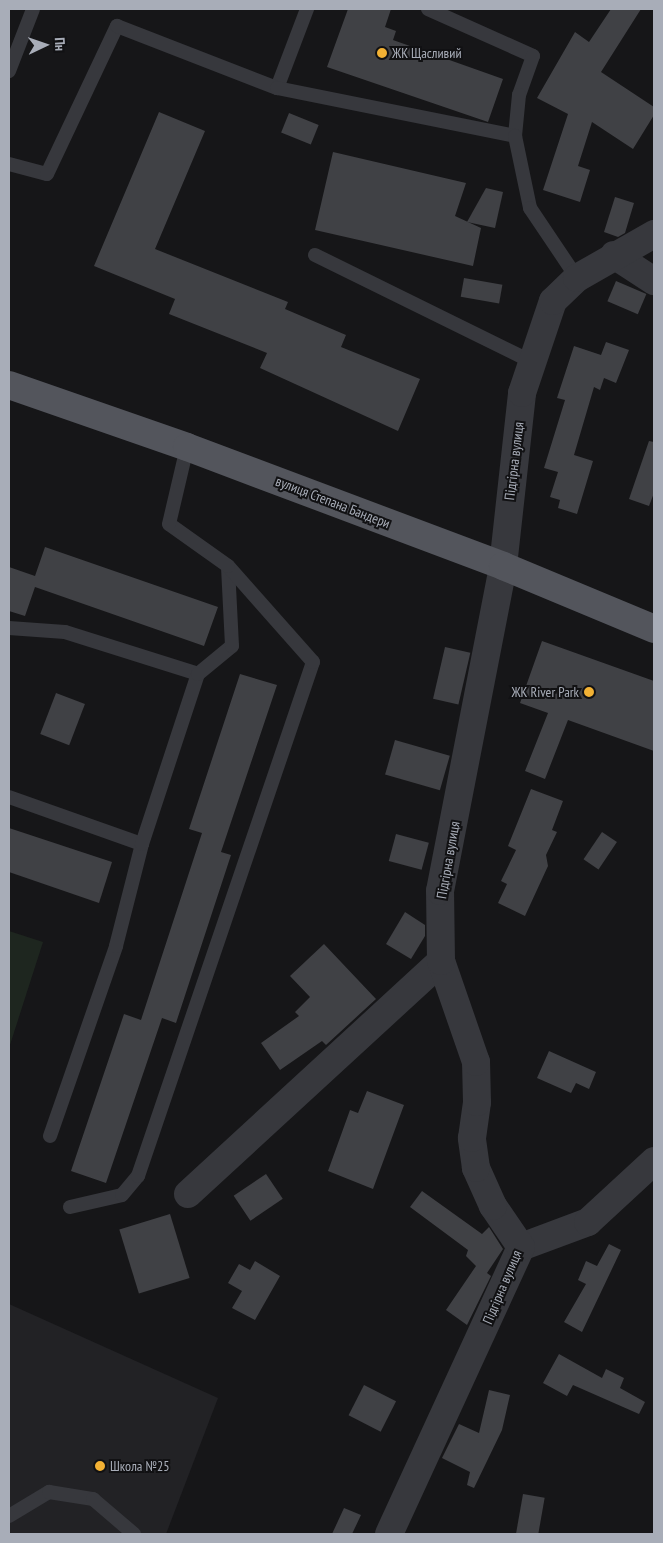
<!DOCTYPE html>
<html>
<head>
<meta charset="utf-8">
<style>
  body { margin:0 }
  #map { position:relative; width:663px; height:1543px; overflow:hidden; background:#161618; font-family:"PT Sans Narrow",sans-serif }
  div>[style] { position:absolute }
  .built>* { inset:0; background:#222225 }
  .green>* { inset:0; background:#1e261f }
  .building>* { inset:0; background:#404145; transform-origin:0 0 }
  .service>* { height:14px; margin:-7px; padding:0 7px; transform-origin:7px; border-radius:7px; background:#37383d }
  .minor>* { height:28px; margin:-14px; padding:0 14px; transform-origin:14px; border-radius:14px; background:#37383d }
  .primary>* { height:28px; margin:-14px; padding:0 14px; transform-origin:14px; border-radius:14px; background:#53555c }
  .dots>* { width:14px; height:14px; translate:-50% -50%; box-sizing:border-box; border:2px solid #111113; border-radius:50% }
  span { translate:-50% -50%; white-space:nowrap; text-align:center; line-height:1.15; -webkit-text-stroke:4px #111113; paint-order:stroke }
  .poi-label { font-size:14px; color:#a8adb8 }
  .left { translate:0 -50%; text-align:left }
  .right { translate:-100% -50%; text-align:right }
  .street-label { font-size:14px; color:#a8adb8 }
  .frame { position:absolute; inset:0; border:10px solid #a8adb8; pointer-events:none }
  .north { position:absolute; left:20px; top:20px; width:50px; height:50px; -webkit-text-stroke:4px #111113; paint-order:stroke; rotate:87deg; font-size:14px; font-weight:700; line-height:20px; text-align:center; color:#a8adb8 }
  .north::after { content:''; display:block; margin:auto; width:18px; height:22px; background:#a8adb8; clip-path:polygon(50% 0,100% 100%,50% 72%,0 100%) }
</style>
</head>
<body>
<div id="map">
  <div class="built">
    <i style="clip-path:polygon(9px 1304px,218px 1398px,166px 1534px,9px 1534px)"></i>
  </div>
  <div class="green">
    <i style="clip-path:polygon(9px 931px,43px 942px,9px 1048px)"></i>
  </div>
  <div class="building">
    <i style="clip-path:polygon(348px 9px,391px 9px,385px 27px,396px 31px,393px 40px,503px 79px,488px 122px,327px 67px)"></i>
    <i style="clip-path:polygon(611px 9px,641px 9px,601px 72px,654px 107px,654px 115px,633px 149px,592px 122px,578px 166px,590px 170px,580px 202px,543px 190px,568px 114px,537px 98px,575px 32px,589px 42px)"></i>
    <i style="clip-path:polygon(159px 112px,205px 131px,155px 249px,288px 302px,285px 309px,346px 335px,341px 347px,420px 379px,398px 431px,260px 368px,267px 353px,169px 314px,175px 299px,94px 266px)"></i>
    <i style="left:289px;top:113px;width:32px;height:21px;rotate:22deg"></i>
    <i style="clip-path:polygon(333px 152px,466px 183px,455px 216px,481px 228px,473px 266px,315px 230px)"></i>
    <i style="clip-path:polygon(486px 188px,503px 192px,495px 228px,467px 222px)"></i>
    <i style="clip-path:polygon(615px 197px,634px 203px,625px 233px,618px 237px,604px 232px)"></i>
    <i style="left:464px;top:278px;width:39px;height:19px;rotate:10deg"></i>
    <i style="left:616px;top:281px;width:33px;height:22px;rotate:23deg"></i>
    <i style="clip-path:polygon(606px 342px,629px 350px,616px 383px,604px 378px,600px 390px,594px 387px,574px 455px,593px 461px,577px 514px,558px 508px,560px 500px,550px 497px,558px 472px,544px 468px,565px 400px,557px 398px,574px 346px,601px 355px)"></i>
    <i style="clip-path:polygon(649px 441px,654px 442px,654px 493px,649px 506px,629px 499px)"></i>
    <i style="clip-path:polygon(45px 547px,218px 607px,204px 646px,35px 587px,25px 616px,9px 611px,9px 567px,35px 576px)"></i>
    <i style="clip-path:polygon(542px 641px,654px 681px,654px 751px,568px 720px,545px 779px,525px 771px,548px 713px,520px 703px)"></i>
    <i style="left:445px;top:647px;width:26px;height:53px;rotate:13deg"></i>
    <i style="clip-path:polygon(240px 674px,277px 685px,221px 852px,231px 855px,176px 1023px,162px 1018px,106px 1183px,71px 1171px,124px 1014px,141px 1020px,202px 833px,189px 829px)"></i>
    <i style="left:56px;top:693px;width:31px;height:44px;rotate:21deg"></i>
    <i style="left:395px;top:740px;width:57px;height:36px;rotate:16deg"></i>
    <i style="clip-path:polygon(531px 789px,563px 801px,552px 830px,557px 832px,546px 855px,548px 866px,525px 916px,498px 903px,507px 884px,501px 881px,516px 850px,508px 846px)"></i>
    <i style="clip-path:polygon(9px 828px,112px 862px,99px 903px,9px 872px)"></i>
    <i style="left:602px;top:832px;width:18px;height:33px;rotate:34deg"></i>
    <i style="left:396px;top:834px;width:34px;height:28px;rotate:15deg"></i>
    <i style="clip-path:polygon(405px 912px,425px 925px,425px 936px,411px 959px,386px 944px)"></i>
    <i style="clip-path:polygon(324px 944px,376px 999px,326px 1045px,322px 1041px,280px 1070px,261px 1043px,299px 1016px,295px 1012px,310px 997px,290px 976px)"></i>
    <i style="clip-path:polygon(549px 1051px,596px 1072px,589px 1089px,576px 1083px,571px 1093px,537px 1078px)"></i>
    <i style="clip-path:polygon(367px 1091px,404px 1105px,373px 1189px,328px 1171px,350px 1110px,358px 1113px)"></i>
    <i style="left:266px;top:1174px;width:30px;height:39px;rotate:56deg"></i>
    <i style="clip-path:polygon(422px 1191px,482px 1234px,489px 1227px,503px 1249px,487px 1273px,491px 1276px,467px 1325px,446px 1310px,476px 1266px,466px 1256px,468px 1250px,410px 1207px)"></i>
    <i style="left:170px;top:1214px;width:67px;height:53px;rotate:73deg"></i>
    <i style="clip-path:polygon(609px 1244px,621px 1250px,582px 1332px,564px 1322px,586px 1284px,578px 1280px,586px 1261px,597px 1266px)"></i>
    <i style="clip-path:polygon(255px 1261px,280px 1276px,255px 1320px,232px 1308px,242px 1291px,228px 1283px,239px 1264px,250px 1270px)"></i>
    <i style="clip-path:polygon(559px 1354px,602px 1378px,606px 1369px,624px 1378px,620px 1388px,645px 1402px,639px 1414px,573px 1385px,567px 1396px,543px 1383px)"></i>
    <i style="left:364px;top:1385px;width:36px;height:34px;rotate:27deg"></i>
    <i style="clip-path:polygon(489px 1390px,510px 1395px,502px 1430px,474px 1488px,467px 1485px,470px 1472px,442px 1458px,459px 1424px,479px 1433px)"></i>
    <i style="left:523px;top:1494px;width:22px;height:41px;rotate:10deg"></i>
    <i style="clip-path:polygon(344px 1508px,361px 1515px,352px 1534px,332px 1534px)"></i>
  </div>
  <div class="service">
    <i style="left:428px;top:9px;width:115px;rotate:24.1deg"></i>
    <i style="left:533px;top:56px;width:41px;rotate:109.7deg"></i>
    <i style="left:519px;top:95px;width:41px;rotate:95.6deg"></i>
    <i style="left:9px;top:71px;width:66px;rotate:-68.8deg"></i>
    <i style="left:277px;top:88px;width:85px;rotate:-69.2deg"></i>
    <i style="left:9px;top:164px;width:39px;rotate:15deg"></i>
    <i style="left:47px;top:174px;width:164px;rotate:-64.7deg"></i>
    <i style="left:117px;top:26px;width:172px;rotate:21.2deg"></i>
    <i style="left:277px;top:88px;width:243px;rotate:11.4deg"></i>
    <i style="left:515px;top:136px;width:74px;rotate:78.2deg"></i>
    <i style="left:530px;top:208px;width:84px;rotate:56.1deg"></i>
    <i style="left:315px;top:255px;width:242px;rotate:26.2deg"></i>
    <i style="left:9px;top:628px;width:56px;rotate:4.1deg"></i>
    <i style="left:65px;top:632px;width:139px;rotate:17.5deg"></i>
    <i style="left:9px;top:797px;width:141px;rotate:19.5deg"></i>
    <i style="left:50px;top:1136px;width:201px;rotate:-70.8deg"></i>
    <i style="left:116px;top:946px;width:105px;rotate:-75.7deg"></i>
    <i style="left:142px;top:844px;width:179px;rotate:-71.8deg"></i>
    <i style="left:198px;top:674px;width:44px;rotate:-39.5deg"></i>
    <i style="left:232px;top:646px;width:80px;rotate:-92.9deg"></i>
    <i style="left:70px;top:1207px;width:53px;rotate:-13deg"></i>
    <i style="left:122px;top:1195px;width:25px;rotate:-50deg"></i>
    <i style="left:138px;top:1176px;width:543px;rotate:-71.2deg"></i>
    <i style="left:313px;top:662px;width:128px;rotate:-131.5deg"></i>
    <i style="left:228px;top:566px;width:72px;rotate:-144.6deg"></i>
    <i style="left:169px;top:524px;width:79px;rotate:-76.8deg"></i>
    <i style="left:9px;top:1516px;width:47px;rotate:-31deg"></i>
    <i style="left:49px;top:1492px;width:45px;rotate:9deg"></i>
    <i style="left:93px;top:1499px;width:54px;rotate:40.5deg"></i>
  </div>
  <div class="minor">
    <i style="left:614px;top:255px;width:48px;rotate:33deg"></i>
    <i style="left:188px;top:1194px;width:344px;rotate:-42.6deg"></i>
    <i style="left:521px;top:1247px;width:72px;rotate:-20.5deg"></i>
    <i style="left:588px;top:1222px;width:90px;rotate:-42.7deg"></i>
    <i style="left:389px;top:1534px;width:316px;rotate:-65.3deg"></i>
    <i style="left:521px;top:1247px;width:50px;rotate:-124.3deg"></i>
    <i style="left:493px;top:1206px;width:42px;rotate:-114.1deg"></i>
    <i style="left:476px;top:1168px;width:30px;rotate:-98deg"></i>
    <i style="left:472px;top:1138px;width:36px;rotate:-82deg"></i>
    <i style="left:477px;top:1102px;width:40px;rotate:-91.4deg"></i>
    <i style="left:476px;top:1062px;width:107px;rotate:-109.1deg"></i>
    <i style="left:441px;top:961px;width:70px;rotate:-90.8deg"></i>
    <i style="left:440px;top:891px;width:331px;rotate:-79deg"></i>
    <i style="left:503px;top:566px;width:174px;rotate:-83.7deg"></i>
    <i style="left:522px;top:393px;width:97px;rotate:-71.4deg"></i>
    <i style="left:553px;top:301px;width:33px;rotate:-44deg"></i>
    <i style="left:577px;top:278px;width:89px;rotate:-29.7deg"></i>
  </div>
  <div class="primary">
    <i style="left:9px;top:385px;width:188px;rotate:19.2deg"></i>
    <i style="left:187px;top:447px;width:338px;rotate:20.6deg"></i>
    <i style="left:503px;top:566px;width:164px;rotate:22.6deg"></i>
  </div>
  <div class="dots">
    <i style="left:382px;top:53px;background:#f2b134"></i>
    <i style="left:589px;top:692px;background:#f2b134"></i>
    <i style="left:100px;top:1466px;background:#f2b134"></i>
  </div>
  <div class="poi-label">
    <span class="left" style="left:392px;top:53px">ЖК Щасливий</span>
    <span class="right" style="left:579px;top:692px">ЖК River Park</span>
    <span class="left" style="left:110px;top:1466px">Школа №25</span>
  </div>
  <div class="street-label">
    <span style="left:514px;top:461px;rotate:-83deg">Підгірна вулиця</span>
    <span style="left:333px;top:502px;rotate:21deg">вулиця Степана Бандери</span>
    <span style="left:448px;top:860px;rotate:-80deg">Підгірна вулиця</span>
    <span style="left:502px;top:1287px;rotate:-67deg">Підгірна вулиця</span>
  </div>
  <div class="frame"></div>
  <div class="north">Пн</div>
</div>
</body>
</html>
